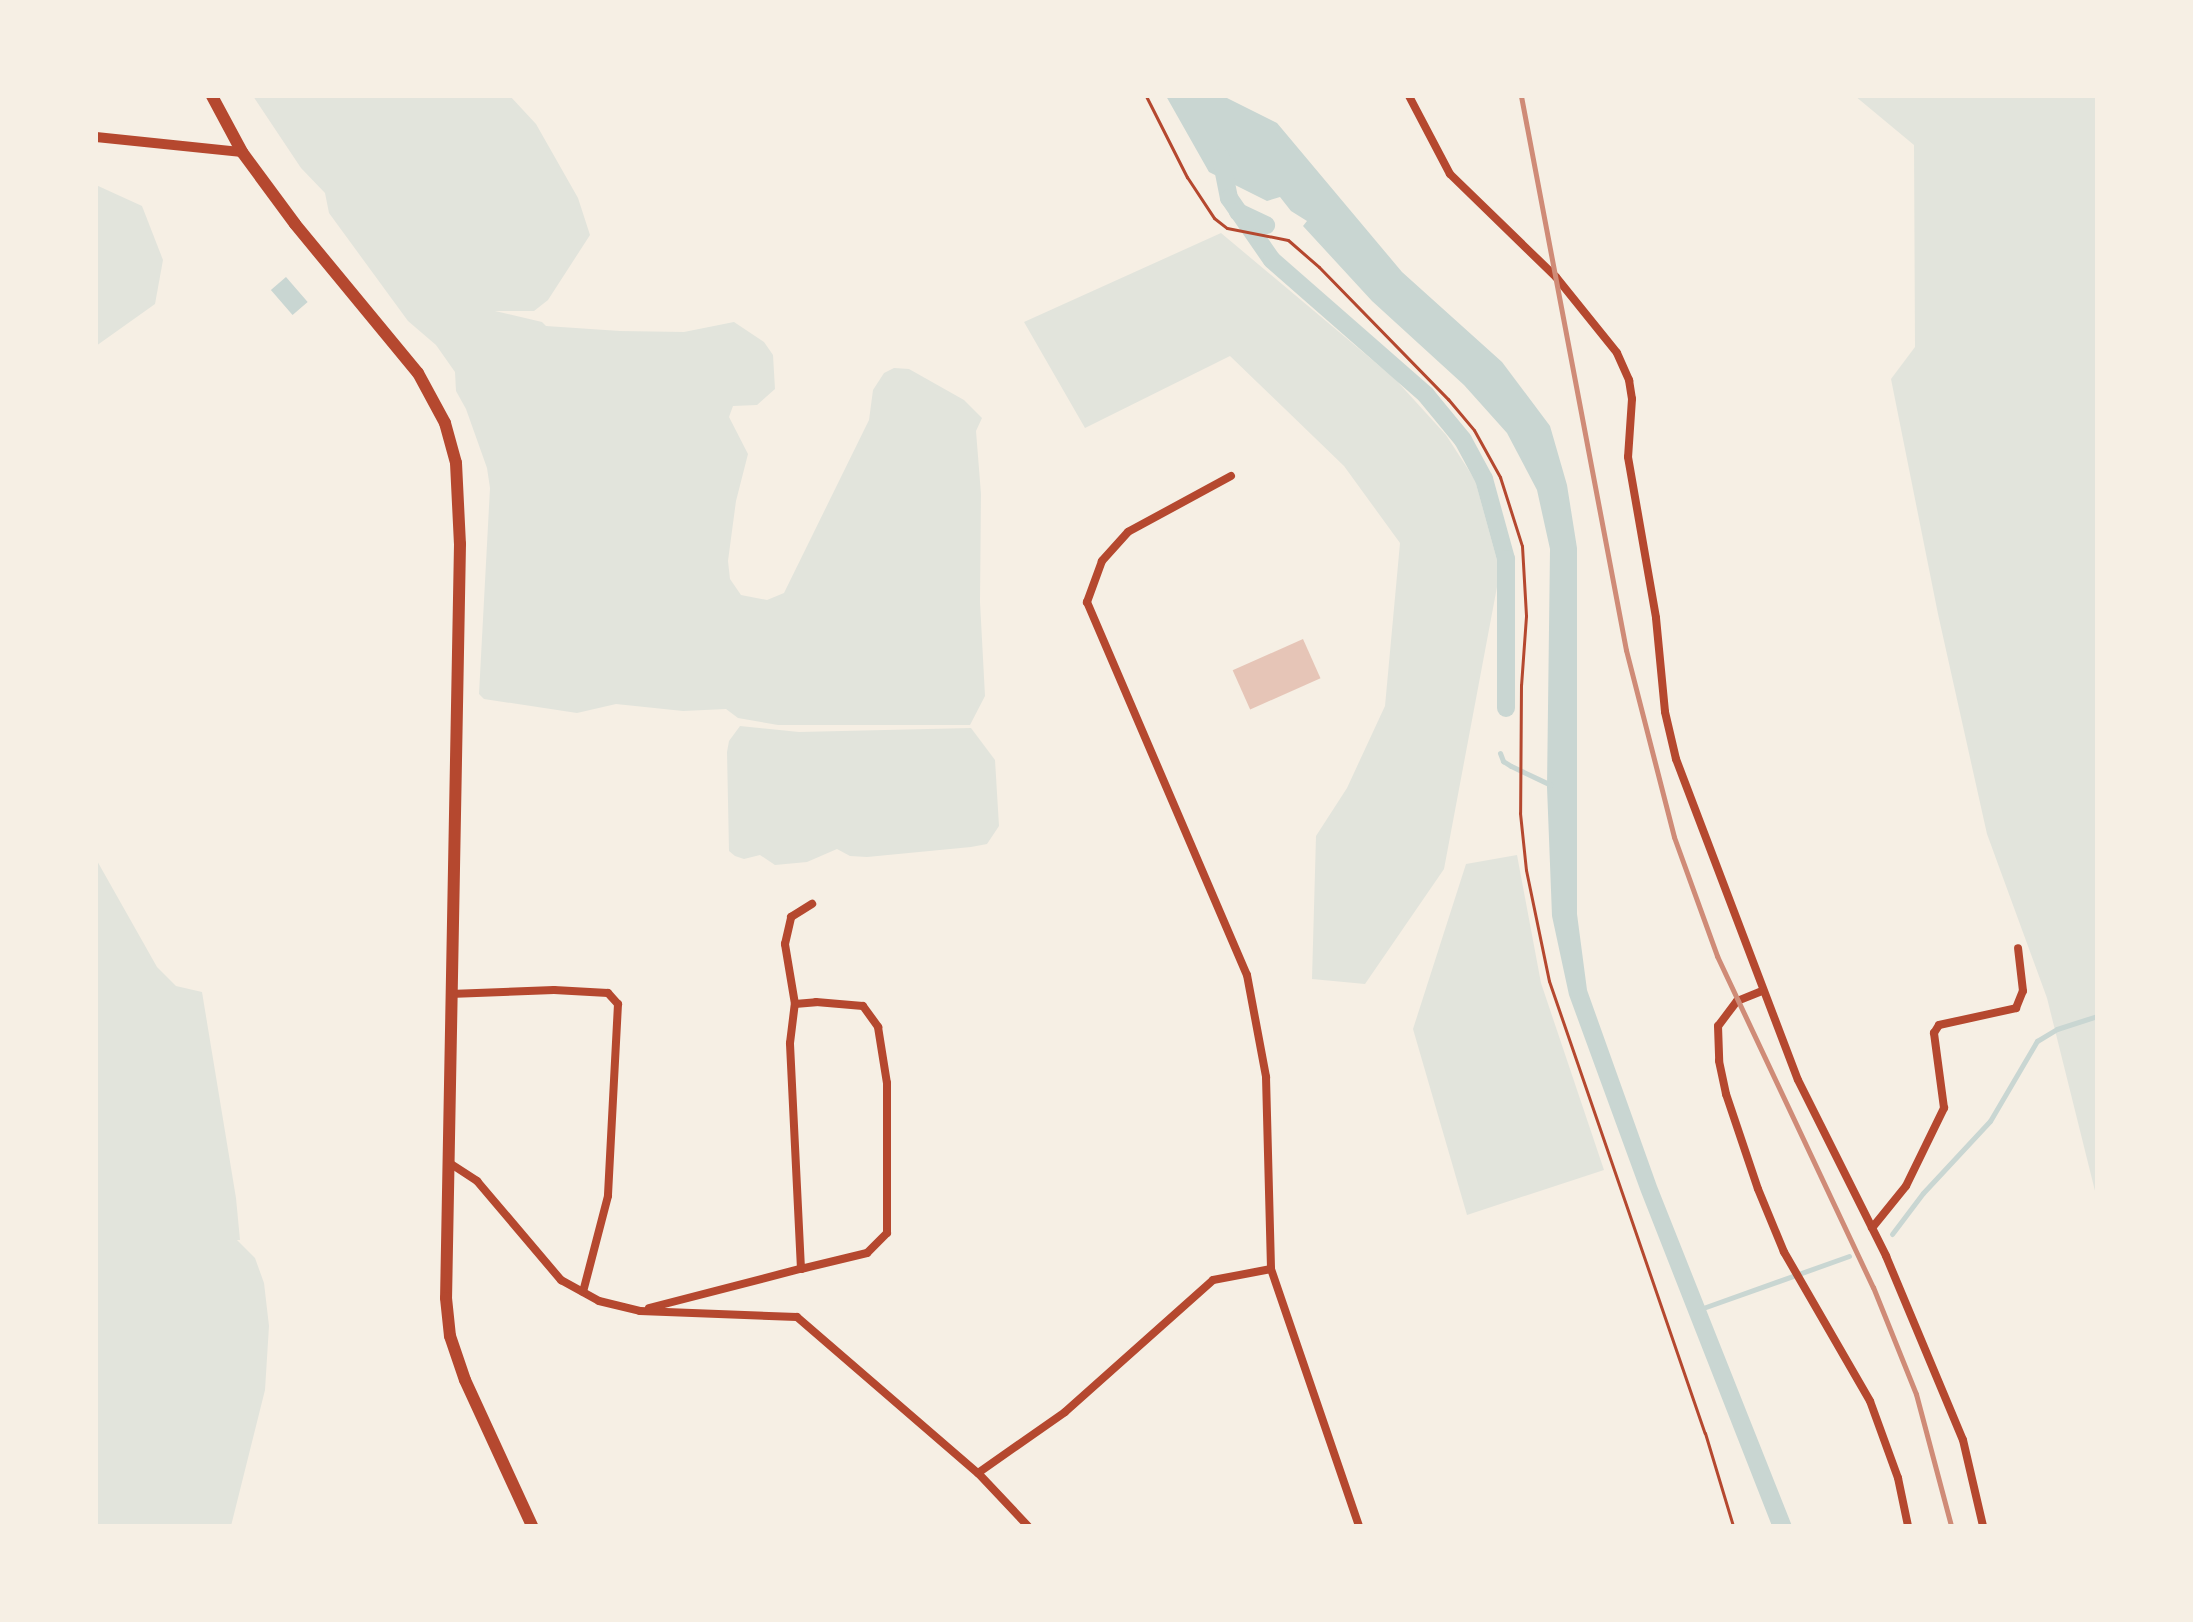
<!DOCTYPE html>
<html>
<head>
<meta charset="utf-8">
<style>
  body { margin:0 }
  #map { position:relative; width:2193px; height:1622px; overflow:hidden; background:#f6efe4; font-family:"Work Sans",sans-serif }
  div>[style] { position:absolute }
  .green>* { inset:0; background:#e2e4dc }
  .water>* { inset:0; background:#c9d6d2; transform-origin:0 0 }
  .stream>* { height:5px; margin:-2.5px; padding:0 2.5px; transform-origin:2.5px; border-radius:2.5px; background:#c9d6d2 }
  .canal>* { height:18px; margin:-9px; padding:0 9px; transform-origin:9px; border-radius:9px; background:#c9d6d2 }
  .building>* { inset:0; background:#e6c5b7; transform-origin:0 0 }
  .path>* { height:3px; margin:-1.5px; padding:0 1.5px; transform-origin:1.5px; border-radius:1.5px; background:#b5482f }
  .minor>* { height:8px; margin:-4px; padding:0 4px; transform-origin:4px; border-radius:4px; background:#b5482f }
  .tertiary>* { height:10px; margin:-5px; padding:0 5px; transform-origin:5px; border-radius:5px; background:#b5482f }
  .secondary>* { height:12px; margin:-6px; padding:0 6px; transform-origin:6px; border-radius:6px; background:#b5482f }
  .rail>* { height:5px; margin:-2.5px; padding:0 2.5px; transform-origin:2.5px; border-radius:2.5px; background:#cf8b77 }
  span { translate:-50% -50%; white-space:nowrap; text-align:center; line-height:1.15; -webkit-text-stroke:8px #f6efe4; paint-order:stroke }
  .frame { position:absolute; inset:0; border:98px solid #f6efe4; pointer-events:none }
</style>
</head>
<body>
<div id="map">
  <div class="green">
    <i style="clip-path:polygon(253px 96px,510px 96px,536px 124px,578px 198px,590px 235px,548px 300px,534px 311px,495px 311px,542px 322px,546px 326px,620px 331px,684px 332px,734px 322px,764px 342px,773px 355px,775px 389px,757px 405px,733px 406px,729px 417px,748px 454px,736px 501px,728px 561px,730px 579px,741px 595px,767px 600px,784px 593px,869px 420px,873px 390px,884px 373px,894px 368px,909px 369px,964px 400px,982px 418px,976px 431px,981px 494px,980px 602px,985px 696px,970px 725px,778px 725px,738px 718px,726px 709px,683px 711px,616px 704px,577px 713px,484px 699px,479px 694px,490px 488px,487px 468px,466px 409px,456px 391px,455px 372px,436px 345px,408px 321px,329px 213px,325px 193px,301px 168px)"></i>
    <i style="clip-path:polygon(1855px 96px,2097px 96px,2097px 1199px,2047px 998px,1987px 834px,1938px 614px,1891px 379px,1915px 347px,1914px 145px)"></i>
    <i style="clip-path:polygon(96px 185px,142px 206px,163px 260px,155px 304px,96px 346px)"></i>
    <i style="clip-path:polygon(1221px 233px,1395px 379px,1446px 435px,1475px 480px,1500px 571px,1444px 869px,1365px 984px,1312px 979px,1316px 836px,1347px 788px,1385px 706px,1400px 543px,1344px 466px,1230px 356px,1085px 428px,1024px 322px)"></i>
    <i style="clip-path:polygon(740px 726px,799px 732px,971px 728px,995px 760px,999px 826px,987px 844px,971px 847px,867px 857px,850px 856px,837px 849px,807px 862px,775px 865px,760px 855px,744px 859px,735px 856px,729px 851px,727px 752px,729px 741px)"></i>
    <i style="clip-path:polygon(1517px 855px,1541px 983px,1604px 1170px,1467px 1215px,1413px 1029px,1466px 864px)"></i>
    <i style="clip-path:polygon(96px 859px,157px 967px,176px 986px,202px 992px,236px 1198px,240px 1240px,237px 1240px,255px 1258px,264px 1283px,269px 1326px,265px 1390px,231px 1526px,96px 1526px)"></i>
  </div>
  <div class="water">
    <i style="clip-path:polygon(1166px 96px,1223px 96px,1277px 123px,1402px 272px,1502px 362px,1550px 426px,1567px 485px,1577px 548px,1577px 914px,1587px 990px,1657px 1186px,1792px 1526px,1772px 1526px,1641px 1192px,1569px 995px,1552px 916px,1547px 787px,1550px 549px,1537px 490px,1507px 433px,1464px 385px,1372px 301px,1303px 226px,1307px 221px,1291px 211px,1280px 197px,1267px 201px,1209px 172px)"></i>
    <i style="left:286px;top:277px;width:33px;height:20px;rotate:49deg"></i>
  </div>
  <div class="stream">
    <i style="left:1500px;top:753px;width:9px;rotate:69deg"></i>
    <i style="left:1503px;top:761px;width:9px;rotate:32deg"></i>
    <i style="left:1511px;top:766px;width:44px;rotate:25.4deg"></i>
    <i style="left:1892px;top:1234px;width:51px;rotate:-52.9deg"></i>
    <i style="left:1923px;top:1193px;width:98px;rotate:-47.1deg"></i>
    <i style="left:1990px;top:1121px;width:93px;rotate:-59.6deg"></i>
    <i style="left:2037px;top:1041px;width:23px;rotate:-31deg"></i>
    <i style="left:2057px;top:1029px;width:42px;rotate:-18deg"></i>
    <i style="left:1703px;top:1308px;width:155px;rotate:-19.6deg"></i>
  </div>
  <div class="canal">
    <i style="left:1221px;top:158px;width:41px;rotate:78.7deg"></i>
    <i style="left:1229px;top:198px;width:75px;rotate:55.3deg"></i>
    <i style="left:1272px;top:260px;width:205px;rotate:41.2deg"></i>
    <i style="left:1426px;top:395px;width:58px;rotate:50.6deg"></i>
    <i style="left:1463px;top:440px;width:44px;rotate:61.7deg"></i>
    <i style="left:1484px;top:479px;width:83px;rotate:74.6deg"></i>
    <i style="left:1506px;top:559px;width:149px;rotate:90deg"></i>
    <i style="left:1238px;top:212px;width:31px;rotate:25deg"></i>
  </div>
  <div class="building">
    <i style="left:1303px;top:639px;width:43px;height:77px;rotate:66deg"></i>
  </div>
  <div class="path">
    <i style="left:1146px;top:96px;width:91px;rotate:63.2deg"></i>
    <i style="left:1187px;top:177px;width:49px;rotate:56.6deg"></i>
    <i style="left:1214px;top:218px;width:16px;rotate:38deg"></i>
    <i style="left:1227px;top:228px;width:62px;rotate:11.1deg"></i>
    <i style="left:1288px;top:240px;width:41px;rotate:41.1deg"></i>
    <i style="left:1319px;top:267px;width:185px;rotate:45.7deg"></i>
    <i style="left:1448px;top:399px;width:40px;rotate:50deg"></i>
    <i style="left:1474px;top:430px;width:54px;rotate:61deg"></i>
    <i style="left:1500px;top:477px;width:72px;rotate:72.3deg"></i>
    <i style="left:1522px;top:546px;width:70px;rotate:86.7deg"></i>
    <i style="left:1526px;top:616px;width:69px;rotate:94.1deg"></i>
    <i style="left:1521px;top:685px;width:128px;rotate:90.4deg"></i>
    <i style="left:1520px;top:813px;width:57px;rotate:84deg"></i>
    <i style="left:1526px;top:870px;width:113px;rotate:78.3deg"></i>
    <i style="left:1549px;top:981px;width:478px;rotate:71deg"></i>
    <i style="left:1705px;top:1433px;width:97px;rotate:73.2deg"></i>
  </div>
  <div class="minor">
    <i style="left:1409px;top:96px;width:88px;rotate:62.3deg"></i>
    <i style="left:1450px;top:174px;width:148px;rotate:44.2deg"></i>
    <i style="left:1556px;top:277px;width:97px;rotate:51.2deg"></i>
    <i style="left:1617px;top:353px;width:30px;rotate:66deg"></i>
    <i style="left:1629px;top:380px;width:19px;rotate:81deg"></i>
    <i style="left:1632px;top:399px;width:58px;rotate:93.9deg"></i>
    <i style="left:1628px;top:457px;width:163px;rotate:80.1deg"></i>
    <i style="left:1656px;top:618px;width:94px;rotate:84.5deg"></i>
    <i style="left:1665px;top:712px;width:48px;rotate:76.8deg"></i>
    <i style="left:1676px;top:759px;width:343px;rotate:69.2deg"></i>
    <i style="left:1798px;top:1080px;width:197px;rotate:63.4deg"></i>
    <i style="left:1886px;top:1256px;width:199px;rotate:67.3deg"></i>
    <i style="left:1963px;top:1440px;width:88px;rotate:76.9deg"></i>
    <i style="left:1231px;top:476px;width:117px;rotate:151.5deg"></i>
    <i style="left:1128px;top:532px;width:39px;rotate:132deg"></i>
    <i style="left:1102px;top:561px;width:44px;rotate:110.1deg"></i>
    <i style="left:1087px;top:602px;width:406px;rotate:66.8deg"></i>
    <i style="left:1247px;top:975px;width:104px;rotate:79.4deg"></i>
    <i style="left:1266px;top:1077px;width:192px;rotate:88.5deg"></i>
    <i style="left:1271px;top:1269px;width:272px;rotate:71.1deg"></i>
    <i style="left:1762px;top:991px;width:27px;rotate:158deg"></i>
    <i style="left:1737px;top:1001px;width:31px;rotate:127deg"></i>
    <i style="left:1718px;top:1026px;width:35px;rotate:88deg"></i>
    <i style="left:1719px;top:1061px;width:34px;rotate:78deg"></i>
    <i style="left:1726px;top:1094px;width:100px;rotate:71.4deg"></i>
    <i style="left:1758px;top:1189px;width:68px;rotate:67.6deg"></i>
    <i style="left:1784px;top:1252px;width:172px;rotate:60deg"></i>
    <i style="left:1870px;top:1401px;width:82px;rotate:70deg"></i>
    <i style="left:1898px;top:1478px;width:49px;rotate:78.2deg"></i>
    <i style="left:450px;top:994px;width:104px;rotate:-2.2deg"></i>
    <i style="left:554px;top:990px;width:54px;rotate:3.2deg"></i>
    <i style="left:608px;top:993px;width:15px;rotate:48deg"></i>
    <i style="left:618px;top:1004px;width:192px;rotate:93deg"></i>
    <i style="left:608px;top:1196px;width:99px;rotate:104.6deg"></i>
    <i style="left:816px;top:1002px;width:47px;rotate:4.9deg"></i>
    <i style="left:863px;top:1006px;width:26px;rotate:54deg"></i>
    <i style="left:878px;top:1027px;width:57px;rotate:80.9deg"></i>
    <i style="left:887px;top:1083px;width:150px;rotate:90deg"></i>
    <i style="left:887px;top:1233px;width:28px;rotate:135deg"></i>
    <i style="left:867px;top:1253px;width:68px;rotate:166.4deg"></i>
    <i style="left:801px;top:1269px;width:226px;rotate:-92.8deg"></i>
    <i style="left:790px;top:1043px;width:39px;rotate:-83deg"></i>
    <i style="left:795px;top:1004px;width:21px;rotate:-5deg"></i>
    <i style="left:795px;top:1004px;width:61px;rotate:-99.5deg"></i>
    <i style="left:785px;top:944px;width:28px;rotate:-77deg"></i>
    <i style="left:791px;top:917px;width:25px;rotate:-32deg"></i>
    <i style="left:448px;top:1162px;width:35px;rotate:33deg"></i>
    <i style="left:477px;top:1181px;width:130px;rotate:49.7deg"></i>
    <i style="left:561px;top:1280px;width:43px;rotate:28.9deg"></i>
    <i style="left:599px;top:1301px;width:42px;rotate:13.7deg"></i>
    <i style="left:640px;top:1311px;width:157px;rotate:2.2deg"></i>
    <i style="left:797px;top:1317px;width:239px;rotate:40.8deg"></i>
    <i style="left:978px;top:1473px;width:73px;rotate:46.7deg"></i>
    <i style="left:1872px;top:1228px;width:54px;rotate:-51deg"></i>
    <i style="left:1906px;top:1186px;width:87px;rotate:-64deg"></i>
    <i style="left:1944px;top:1108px;width:76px;rotate:-97.6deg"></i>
    <i style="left:1934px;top:1033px;width:9px;rotate:-58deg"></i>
    <i style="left:1939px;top:1025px;width:79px;rotate:-12.4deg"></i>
    <i style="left:2016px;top:1008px;width:18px;rotate:-68deg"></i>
    <i style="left:2023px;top:991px;width:43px;rotate:-96.6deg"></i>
    <i style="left:649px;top:1308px;width:160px;rotate:-14.5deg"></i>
    <i style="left:978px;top:1473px;width:106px;rotate:-35deg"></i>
    <i style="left:1065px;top:1412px;width:198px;rotate:-41.7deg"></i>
    <i style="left:1213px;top:1280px;width:59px;rotate:-10.7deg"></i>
  </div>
  <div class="tertiary">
    <i style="left:96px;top:137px;width:147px;rotate:5.9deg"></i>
  </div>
  <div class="secondary">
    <i style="left:212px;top:96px;width:64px;rotate:61.8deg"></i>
    <i style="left:242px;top:152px;width:89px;rotate:53.6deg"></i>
    <i style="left:295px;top:224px;width:193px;rotate:50.5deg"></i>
    <i style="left:418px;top:373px;width:57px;rotate:61.6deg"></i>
    <i style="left:445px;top:423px;width:41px;rotate:74.6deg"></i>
    <i style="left:456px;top:463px;width:81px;rotate:87.2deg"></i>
    <i style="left:460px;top:544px;width:754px;rotate:91.06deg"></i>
    <i style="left:446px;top:1298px;width:38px;rotate:84deg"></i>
    <i style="left:450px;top:1336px;width:46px;rotate:71.2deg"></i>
    <i style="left:465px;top:1380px;width:161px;rotate:65.3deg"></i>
  </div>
  <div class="rail">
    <i style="left:1521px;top:96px;width:564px;rotate:79.27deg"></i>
    <i style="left:1626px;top:650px;width:193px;rotate:75.6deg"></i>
    <i style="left:1674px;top:837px;width:127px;rotate:70.1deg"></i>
    <i style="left:1717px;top:956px;width:366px;rotate:64.8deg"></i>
    <i style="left:1873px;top:1287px;width:115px;rotate:68.1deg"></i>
    <i style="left:1916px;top:1394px;width:137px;rotate:75.1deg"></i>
  </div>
  <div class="frame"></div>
</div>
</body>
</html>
